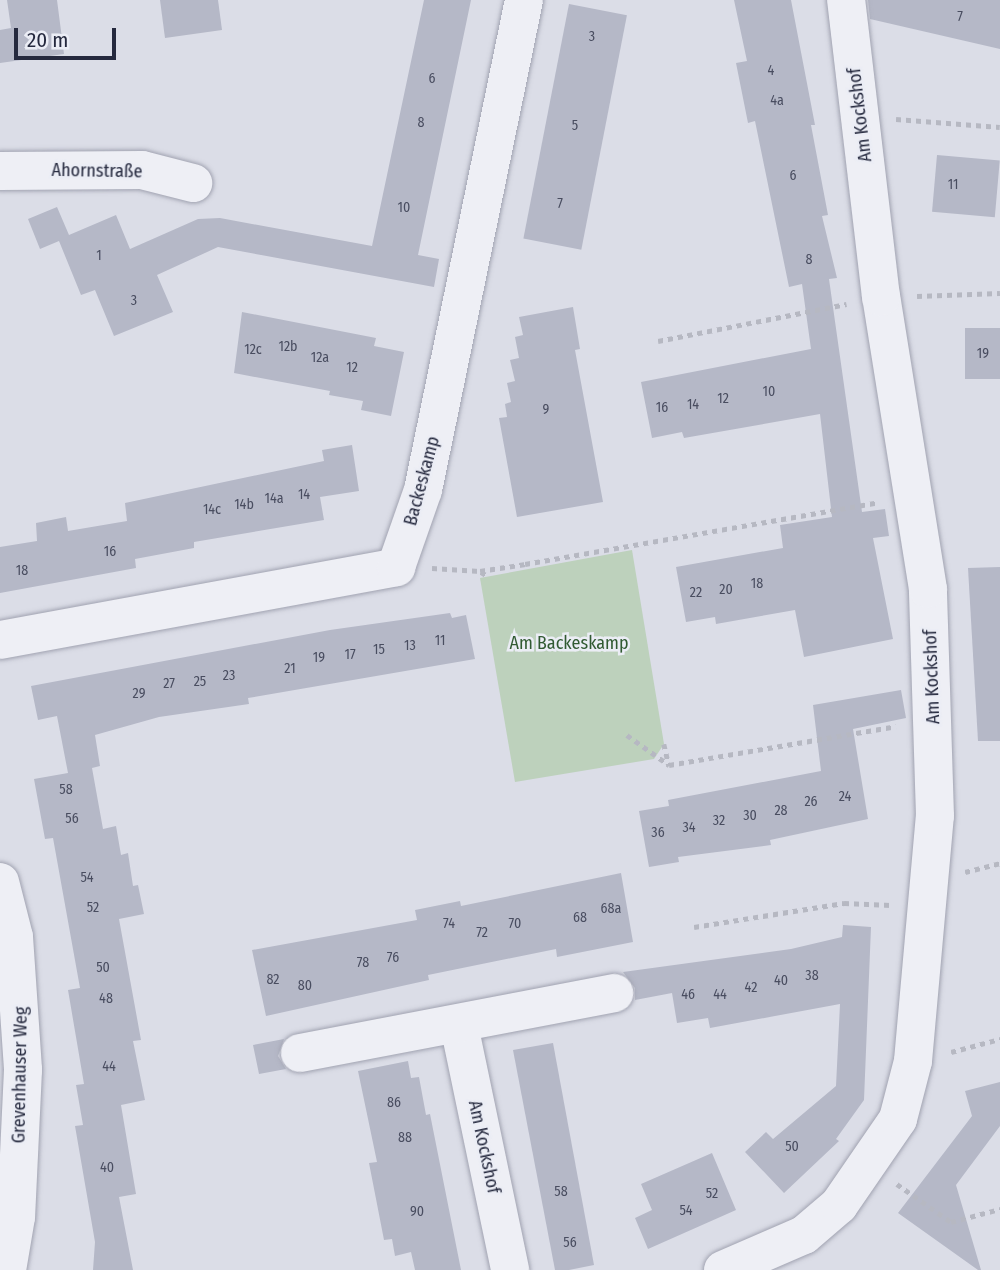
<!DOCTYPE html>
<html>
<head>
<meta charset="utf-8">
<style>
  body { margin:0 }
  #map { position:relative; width:1000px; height:1270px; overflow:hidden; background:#dbdde7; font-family:"Fira Sans Condensed",sans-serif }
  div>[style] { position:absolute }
  .green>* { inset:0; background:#bdd1bc }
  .building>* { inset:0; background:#b5b8c7; transform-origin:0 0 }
  .path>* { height:4.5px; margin-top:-2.25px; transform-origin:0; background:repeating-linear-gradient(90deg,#b6b8c2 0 5px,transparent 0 10px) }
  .roads { filter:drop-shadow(0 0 2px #a1a3b1) drop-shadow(0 0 2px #a1a3b1) }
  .minor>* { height:38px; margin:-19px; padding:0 19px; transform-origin:19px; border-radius:19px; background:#eeeff5 }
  span { translate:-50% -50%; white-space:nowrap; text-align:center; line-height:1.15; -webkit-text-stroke:5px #ebedf5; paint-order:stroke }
  .number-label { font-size:14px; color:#494d60 }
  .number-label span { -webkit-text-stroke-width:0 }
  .street-label { font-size:18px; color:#25293e }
  .park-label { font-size:18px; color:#315a32 }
  .scale { position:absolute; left:14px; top:28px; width:102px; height:32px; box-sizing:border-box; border:4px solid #25293e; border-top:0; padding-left:9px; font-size:21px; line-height:24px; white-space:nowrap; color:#25293e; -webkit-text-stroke:5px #ebedf5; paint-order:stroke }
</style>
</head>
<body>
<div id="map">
  <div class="green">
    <i style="clip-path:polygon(632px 550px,664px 744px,654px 759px,515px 782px,480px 578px)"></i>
  </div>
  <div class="building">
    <i style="clip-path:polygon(7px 0,57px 0,64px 54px,0 63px,0 30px,11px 28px)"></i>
    <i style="clip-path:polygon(160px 0,218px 0,222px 30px,165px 38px)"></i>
    <i style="clip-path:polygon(424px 0,471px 0,418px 255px,439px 259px,434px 287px,218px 247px,157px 275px,173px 312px,114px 336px,95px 290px,81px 295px,59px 241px,40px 249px,28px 219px,57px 207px,69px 235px,116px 215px,130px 249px,198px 219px,220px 218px,372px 246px)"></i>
    <i style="clip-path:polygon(734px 0,791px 0,815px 125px,811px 125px,828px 215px,822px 216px,837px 278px,829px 279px,862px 512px,885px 509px,889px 536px,873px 538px,893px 639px,804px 657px,795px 610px,716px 624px,715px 617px,686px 622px,676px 567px,783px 548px,780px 525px,832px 517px,820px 414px,684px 438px,682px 432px,652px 438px,641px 382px,811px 349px,802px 284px,789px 287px,755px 121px,748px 123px,736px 63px,747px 61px)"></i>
    <i style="clip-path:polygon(868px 0,1000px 0,1000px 49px,870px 19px)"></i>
    <i style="left:569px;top:4px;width:59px;height:239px;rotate:11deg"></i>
    <i style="left:937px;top:155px;width:63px;height:57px;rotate:5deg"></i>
    <i style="clip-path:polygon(573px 307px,580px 349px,575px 350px,603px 502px,517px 517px,499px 418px,507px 417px,505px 404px,511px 402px,507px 383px,515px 381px,510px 360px,519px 358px,515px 337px,523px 335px,519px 317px)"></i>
    <i style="clip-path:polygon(242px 312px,376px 338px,374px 346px,404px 352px,391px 416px,361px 410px,363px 401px,329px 395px,330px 391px,234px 373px)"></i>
    <i style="left:1000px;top:328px;width:51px;height:35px;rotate:90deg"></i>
    <i style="clip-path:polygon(352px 445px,359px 491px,320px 497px,324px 520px,194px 542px,194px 548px,135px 559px,136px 568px,0 593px,0 547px,37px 541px,36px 523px,66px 517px,68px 531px,127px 521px,125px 503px,324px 461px,322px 450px)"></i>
    <i style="clip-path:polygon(1000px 567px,1000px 741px,978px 741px,968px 568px)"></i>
    <i style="clip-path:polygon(450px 613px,452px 618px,466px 615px,475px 659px,248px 698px,249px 704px,159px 717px,95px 735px,100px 766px,92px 768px,103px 829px,116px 826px,121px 855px,128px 853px,133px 886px,138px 885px,144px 914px,119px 919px,141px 1040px,133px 1041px,145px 1100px,121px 1105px,136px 1194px,119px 1197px,133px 1270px,93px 1270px,95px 1242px,75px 1126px,83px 1125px,76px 1085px,84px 1084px,68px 990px,80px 988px,53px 838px,45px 839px,34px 779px,68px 773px,57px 716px,38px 720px,31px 686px,330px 630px)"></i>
    <i style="clip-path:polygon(901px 690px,906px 718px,853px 729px,868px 819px,770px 840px,771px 845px,678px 857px,679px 862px,649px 867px,639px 811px,669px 806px,668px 800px,821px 771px,813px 705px)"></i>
    <i style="clip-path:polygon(621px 873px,633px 942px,557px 957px,556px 949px,428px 975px,429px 980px,266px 1016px,252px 950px,417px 920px,415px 910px,460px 901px,461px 906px)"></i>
    <i style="clip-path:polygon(843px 925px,871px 927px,864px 1100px,836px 1139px,839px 1141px,784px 1193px,745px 1152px,766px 1132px,773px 1139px,836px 1086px,840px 1004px,710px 1028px,708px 1018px,677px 1023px,672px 993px,635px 1000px,635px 988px,623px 972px,791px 949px,842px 937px)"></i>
    <i style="clip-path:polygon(284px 1039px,278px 1056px,286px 1069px,259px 1074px,253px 1045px)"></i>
    <i style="clip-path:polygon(553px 1043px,594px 1265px,569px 1270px,555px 1270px,513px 1050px)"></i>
    <i style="clip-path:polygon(408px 1061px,411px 1078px,419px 1077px,426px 1115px,430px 1114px,461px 1270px,415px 1270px,411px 1252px,395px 1256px,392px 1239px,384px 1240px,369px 1163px,377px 1162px,358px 1071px)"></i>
    <i style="clip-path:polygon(1000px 1082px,1000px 1126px,956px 1185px,981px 1270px,978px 1270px,898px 1213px,972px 1116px,965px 1091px)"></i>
    <i style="clip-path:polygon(712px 1153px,736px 1210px,648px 1249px,635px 1218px,652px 1210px,641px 1184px)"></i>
  </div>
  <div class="path">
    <i style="left:896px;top:119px;width:104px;rotate:4.4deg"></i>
    <i style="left:917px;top:296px;width:83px;rotate:-2.1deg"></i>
    <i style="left:658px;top:341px;width:192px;rotate:-11.1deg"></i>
    <i style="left:432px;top:568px;width:48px;rotate:3.6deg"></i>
    <i style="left:480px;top:571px;width:46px;rotate:-8.8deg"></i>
    <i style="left:525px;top:564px;width:359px;rotate:-9.9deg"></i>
    <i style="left:481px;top:572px;width:9px;rotate:32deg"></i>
    <i style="left:627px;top:735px;width:52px;rotate:35.5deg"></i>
    <i style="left:669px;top:765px;width:230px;rotate:-9.7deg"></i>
    <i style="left:664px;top:744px;width:22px;rotate:77deg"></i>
    <i style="left:965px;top:872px;width:36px;rotate:-14deg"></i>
    <i style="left:694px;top:927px;width:152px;rotate:-9.1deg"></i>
    <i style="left:844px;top:903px;width:47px;rotate:2.4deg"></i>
    <i style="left:951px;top:1052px;width:51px;rotate:-14.9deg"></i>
    <i style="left:897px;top:1184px;width:66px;rotate:35.1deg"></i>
    <i style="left:951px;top:1222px;width:51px;rotate:-14.9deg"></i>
  </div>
  <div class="roads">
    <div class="minor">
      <i style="left:0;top:171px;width:142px;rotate:-0.4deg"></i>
      <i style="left:142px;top:170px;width:53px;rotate:14.3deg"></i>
      <i style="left:0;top:640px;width:403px;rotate:-10.4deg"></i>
      <i style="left:396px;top:567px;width:82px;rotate:-70.7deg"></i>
      <i style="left:423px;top:490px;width:500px;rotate:-78.35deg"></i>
      <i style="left:0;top:882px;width:57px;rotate:75.7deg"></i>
      <i style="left:14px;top:937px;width:133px;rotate:86.1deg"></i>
      <i style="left:23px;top:1070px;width:147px;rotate:92.7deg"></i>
      <i style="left:16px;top:1217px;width:54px;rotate:99.6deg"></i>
      <i style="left:459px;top:1025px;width:250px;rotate:78.2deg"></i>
      <i style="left:300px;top:1053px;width:320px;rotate:-10.8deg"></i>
      <i style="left:723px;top:1270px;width:88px;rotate:-23.4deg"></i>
      <i style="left:804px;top:1235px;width:46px;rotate:-40.6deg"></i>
      <i style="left:839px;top:1205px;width:104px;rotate:-55.5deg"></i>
      <i style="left:898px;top:1119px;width:60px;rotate:-75.5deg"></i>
      <i style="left:913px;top:1061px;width:246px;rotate:-84.9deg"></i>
      <i style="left:935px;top:816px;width:227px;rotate:-91.8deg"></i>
      <i style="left:928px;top:589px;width:296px;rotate:-99.1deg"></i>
      <i style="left:881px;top:297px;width:299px;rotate:-96.7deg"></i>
    </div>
  </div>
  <div class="number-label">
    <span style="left:960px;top:17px">7</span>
    <span style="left:592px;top:37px">3</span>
    <span style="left:771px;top:71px">4</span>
    <span style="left:432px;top:79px">6</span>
    <span style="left:777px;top:101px">4a</span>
    <span style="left:421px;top:123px">8</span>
    <span style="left:575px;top:126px">5</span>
    <span style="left:793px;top:176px">6</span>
    <span style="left:953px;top:185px">11</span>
    <span style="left:560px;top:204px">7</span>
    <span style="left:404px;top:208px">10</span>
    <span style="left:99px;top:256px">1</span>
    <span style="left:809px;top:260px">8</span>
    <span style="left:134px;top:301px">3</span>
    <span style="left:288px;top:347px">12b</span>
    <span style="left:253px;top:350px">12c</span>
    <span style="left:983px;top:354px">19</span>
    <span style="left:320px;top:358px">12a</span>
    <span style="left:352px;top:368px">12</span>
    <span style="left:769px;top:392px">10</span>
    <span style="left:723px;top:399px">12</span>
    <span style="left:693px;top:405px">14</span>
    <span style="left:662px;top:408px">16</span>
    <span style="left:546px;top:410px">9</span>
    <span style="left:304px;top:495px">14</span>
    <span style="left:274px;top:499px">14a</span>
    <span style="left:244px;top:505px">14b</span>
    <span style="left:212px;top:510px">14c</span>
    <span style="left:110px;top:552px">16</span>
    <span style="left:22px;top:571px">18</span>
    <span style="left:757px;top:584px">18</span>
    <span style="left:726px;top:590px">20</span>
    <span style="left:696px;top:593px">22</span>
    <span style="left:440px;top:641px">11</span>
    <span style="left:410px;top:646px">13</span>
    <span style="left:379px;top:650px">15</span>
    <span style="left:350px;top:655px">17</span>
    <span style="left:319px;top:658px">19</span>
    <span style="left:290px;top:669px">21</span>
    <span style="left:229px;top:676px">23</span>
    <span style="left:200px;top:682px">25</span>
    <span style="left:169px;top:684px">27</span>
    <span style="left:139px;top:694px">29</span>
    <span style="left:66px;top:790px">58</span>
    <span style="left:845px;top:797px">24</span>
    <span style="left:811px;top:802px">26</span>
    <span style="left:781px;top:811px">28</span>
    <span style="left:750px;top:816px">30</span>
    <span style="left:72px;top:819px">56</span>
    <span style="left:719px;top:821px">32</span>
    <span style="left:689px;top:828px">34</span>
    <span style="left:658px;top:833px">36</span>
    <span style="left:87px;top:878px">54</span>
    <span style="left:93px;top:908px">52</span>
    <span style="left:611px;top:909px">68a</span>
    <span style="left:580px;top:918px">68</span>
    <span style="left:449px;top:924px">74</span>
    <span style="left:515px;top:924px">70</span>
    <span style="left:482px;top:933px">72</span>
    <span style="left:393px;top:958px">76</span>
    <span style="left:363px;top:963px">78</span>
    <span style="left:103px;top:968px">50</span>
    <span style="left:812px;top:976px">38</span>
    <span style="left:273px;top:980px">82</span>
    <span style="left:781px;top:981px">40</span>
    <span style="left:305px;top:986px">80</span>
    <span style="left:751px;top:988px">42</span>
    <span style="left:688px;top:995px">46</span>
    <span style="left:720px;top:995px">44</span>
    <span style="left:106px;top:999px">48</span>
    <span style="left:109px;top:1067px">44</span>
    <span style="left:394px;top:1103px">86</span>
    <span style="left:405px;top:1138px">88</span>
    <span style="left:792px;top:1147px">50</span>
    <span style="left:107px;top:1168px">40</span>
    <span style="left:561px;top:1192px">58</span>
    <span style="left:712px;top:1194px">52</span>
    <span style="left:686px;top:1211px">54</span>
    <span style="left:417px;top:1212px">90</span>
    <span style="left:570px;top:1243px">56</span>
  </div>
  <div class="street-label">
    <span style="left:860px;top:115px;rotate:-97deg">Am Kockshof</span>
    <span style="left:97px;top:171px;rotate:1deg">Ahornstraße</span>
    <span style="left:422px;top:481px;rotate:-75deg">Backeskamp</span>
    <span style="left:932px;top:677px;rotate:-92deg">Am Kockshof</span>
    <span style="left:20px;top:1075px;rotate:-89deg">Grevenhauser Weg</span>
    <span style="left:484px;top:1147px;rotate:78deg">Am Kockshof</span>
  </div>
  <div class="park-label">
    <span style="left:569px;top:643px">Am Backeskamp</span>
  </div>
  <div class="scale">20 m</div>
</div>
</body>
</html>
